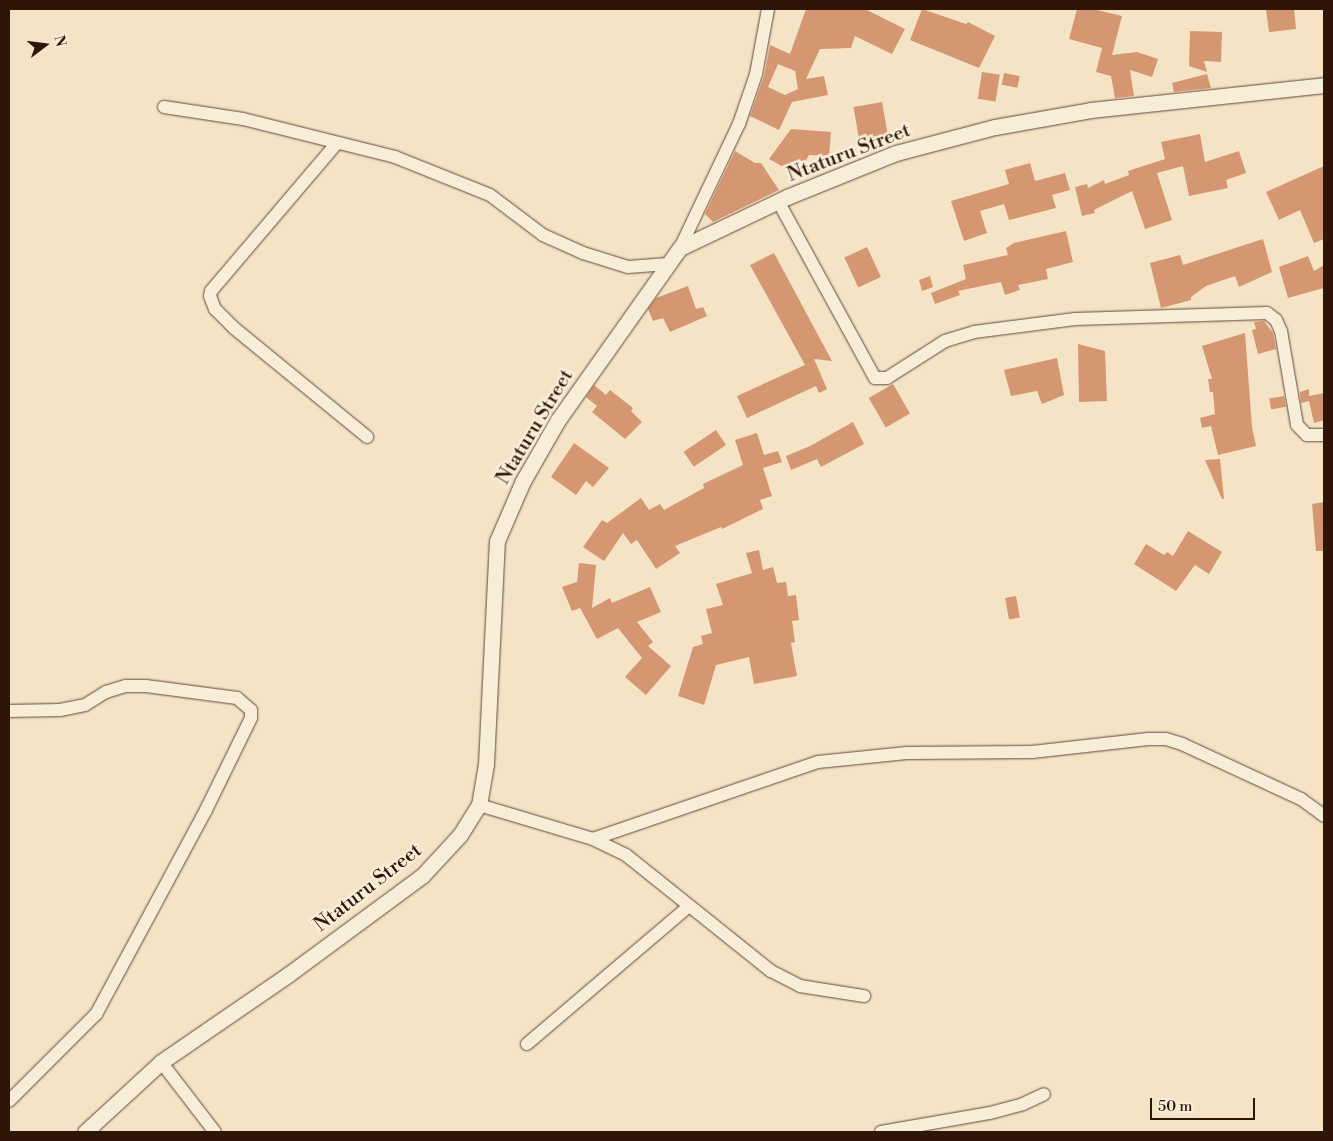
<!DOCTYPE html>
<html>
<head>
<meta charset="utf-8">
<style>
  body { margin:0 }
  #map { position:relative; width:1333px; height:1141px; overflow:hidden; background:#f4e4c5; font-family:"Libre Bodoni",serif }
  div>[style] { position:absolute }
  .building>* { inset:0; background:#d49771; transform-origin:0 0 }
  .roads { filter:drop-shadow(0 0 1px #604937) drop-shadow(0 0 1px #604937) }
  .minor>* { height:12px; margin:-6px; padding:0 6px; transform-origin:6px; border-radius:6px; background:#f8edd9 }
  .tertiary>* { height:15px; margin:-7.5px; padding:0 7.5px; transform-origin:7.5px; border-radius:7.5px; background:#f8edd9 }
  span { translate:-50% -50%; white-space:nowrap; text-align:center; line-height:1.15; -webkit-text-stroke:5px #f8edd9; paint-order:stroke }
  .street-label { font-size:20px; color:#2e1508 }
  .frame { position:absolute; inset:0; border:10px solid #2e1508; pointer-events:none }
  .north { position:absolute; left:20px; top:20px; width:50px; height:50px; -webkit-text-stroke:4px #f8edd9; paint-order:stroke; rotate:75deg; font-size:14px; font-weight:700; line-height:20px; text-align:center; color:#2e1508 }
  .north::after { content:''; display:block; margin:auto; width:18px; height:22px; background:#2e1508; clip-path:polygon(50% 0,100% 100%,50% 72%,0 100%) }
  .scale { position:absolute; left:1150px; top:1098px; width:105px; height:22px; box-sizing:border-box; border:2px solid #2e1508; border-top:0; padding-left:6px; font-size:15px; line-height:18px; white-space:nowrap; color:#2e1508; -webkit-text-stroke:4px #f8edd9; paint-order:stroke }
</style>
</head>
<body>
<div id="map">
  <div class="building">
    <i style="clip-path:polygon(evenodd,806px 9px,865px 9px,905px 29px,892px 54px,855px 36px,851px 48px,820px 49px,806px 79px,824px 76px,828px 95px,792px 102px,779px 130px,750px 116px,764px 76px,770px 45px,790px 54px,806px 9px,778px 64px,795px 71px,798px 89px,785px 95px,768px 87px,778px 64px)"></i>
    <i style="clip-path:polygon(922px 9px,966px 24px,968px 22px,995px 36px,979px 68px,910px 40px)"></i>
    <i style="clip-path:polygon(1077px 9px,1093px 9px,1122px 16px,1112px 55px,1137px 52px,1158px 59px,1152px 77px,1130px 70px,1134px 96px,1115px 98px,1111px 76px,1096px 72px,1102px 48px,1069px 39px)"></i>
    <i style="clip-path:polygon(1266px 9px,1294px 9px,1296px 29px,1269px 32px)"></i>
    <i style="clip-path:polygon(1190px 31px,1222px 32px,1221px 62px,1204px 61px,1207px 72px,1189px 66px)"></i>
    <i style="left:982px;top:72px;width:18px;height:27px;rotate:9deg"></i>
    <i style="left:1004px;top:73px;width:16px;height:12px;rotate:11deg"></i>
    <i style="clip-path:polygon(1207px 74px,1211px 88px,1174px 92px,1172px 83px)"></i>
    <i style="left:882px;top:102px;width:39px;height:29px;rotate:80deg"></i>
    <i style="clip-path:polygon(791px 129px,831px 132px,829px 156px,809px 155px,798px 175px,769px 159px)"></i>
    <i style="clip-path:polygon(1200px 134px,1205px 162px,1239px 151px,1246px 173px,1226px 180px,1228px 188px,1189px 196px,1183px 166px,1157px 173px,1172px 220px,1145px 229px,1132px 191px,1094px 210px,1095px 213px,1082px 216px,1075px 187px,1087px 184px,1088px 188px,1104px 180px,1105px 184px,1129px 175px,1128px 171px,1165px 159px,1161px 142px)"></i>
    <i style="clip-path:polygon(735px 151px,755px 163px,761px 163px,779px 190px,713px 222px,705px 214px)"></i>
    <i style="clip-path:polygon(1030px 163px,1035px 181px,1065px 173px,1070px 190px,1052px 195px,1056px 208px,1009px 220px,1004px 204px,980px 211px,987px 233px,964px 241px,951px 201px,1009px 184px,1005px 170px)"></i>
    <i style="clip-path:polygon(1324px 166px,1324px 239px,1314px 243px,1300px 210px,1279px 220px,1266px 192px)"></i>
    <i style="clip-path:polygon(1066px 231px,1073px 262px,1046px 269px,1048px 279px,1018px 285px,1020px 290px,1005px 295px,1001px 282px,958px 291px,960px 295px,935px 304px,931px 293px,966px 279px,963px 265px,1008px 255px,1006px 248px,1014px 243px)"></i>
    <i style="clip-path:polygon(1263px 239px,1272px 272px,1239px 287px,1235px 276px,1206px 286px,1191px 297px,1191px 300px,1161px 308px,1150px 263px,1180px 255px,1183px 265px)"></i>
    <i style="left:867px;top:247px;width:33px;height:25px;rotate:65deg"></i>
    <i style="clip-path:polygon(774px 253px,832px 361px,814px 359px,827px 389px,819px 393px,816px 386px,747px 418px,737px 396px,805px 365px,750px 265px)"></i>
    <i style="clip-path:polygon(1308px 256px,1314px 271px,1324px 265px,1324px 288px,1288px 298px,1279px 267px)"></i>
    <i style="clip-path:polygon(930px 276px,933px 287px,922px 291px,919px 280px)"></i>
    <i style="clip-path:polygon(688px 286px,696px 309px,703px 307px,707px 316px,670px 332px,663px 318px,653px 321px,648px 309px,656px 298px)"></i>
    <i style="clip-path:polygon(1264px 321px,1273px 333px,1276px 349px,1258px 354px,1252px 330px,1256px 329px,1254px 322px)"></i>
    <i style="clip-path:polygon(1245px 333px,1252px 427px,1256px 446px,1218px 455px,1211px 426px,1202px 428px,1200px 418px,1215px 414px,1213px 392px,1210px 392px,1208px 379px,1212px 379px,1202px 346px)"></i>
    <i style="clip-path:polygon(1078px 344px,1105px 351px,1107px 401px,1079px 402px)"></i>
    <i style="clip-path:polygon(1057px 358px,1064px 395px,1042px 404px,1037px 391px,1011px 396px,1004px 370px)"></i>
    <i style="left:893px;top:384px;width:34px;height:28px;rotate:60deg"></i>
    <i style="clip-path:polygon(594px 385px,606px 395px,610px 390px,633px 408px,631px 411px,642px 422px,625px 439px,592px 412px,597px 406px,586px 397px)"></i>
    <i style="clip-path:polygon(1309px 389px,1309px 396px,1324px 393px,1324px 420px,1314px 423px,1309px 401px,1301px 403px,1300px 392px)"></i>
    <i style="left:1284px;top:396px;width:11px;height:15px;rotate:80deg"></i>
    <i style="clip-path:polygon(853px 422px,864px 444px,821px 467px,817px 459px,791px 470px,786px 456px,810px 446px)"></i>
    <i style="left:716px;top:430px;width:18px;height:39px;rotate:56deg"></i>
    <i style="clip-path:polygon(757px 433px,764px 455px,778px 451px,782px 462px,763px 468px,772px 496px,760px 500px,763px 509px,722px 529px,721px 527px,675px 546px,680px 553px,656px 569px,637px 540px,631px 544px,623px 533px,604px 561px,583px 547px,602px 520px,607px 523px,641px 498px,649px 510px,660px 504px,664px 510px,704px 488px,703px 484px,743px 465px,735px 440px)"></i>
    <i style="clip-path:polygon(574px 443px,609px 468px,593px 487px,586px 481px,576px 495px,551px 477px)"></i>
    <i style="clip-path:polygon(1220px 459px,1224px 499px,1222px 499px,1205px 460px)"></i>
    <i style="clip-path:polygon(1324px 502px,1324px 551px,1316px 551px,1312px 504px)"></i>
    <i style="clip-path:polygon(1188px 531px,1222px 552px,1209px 574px,1195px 565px,1176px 591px,1134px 564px,1146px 544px,1164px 555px,1167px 552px,1173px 556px)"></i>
    <i style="clip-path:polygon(759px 550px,763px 570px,773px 567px,777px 583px,786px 582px,788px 596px,796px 595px,799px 620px,792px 621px,795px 642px,791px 643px,797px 676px,754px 684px,749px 657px,716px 665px,704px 705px,678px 696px,693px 647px,703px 644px,701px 636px,712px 633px,706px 609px,723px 605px,716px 584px,752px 573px,746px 553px)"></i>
    <i style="clip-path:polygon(579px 563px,596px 565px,592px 608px,610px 598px,612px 603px,650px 587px,661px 612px,637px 622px,653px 642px,648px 646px,671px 666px,646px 695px,625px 677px,642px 658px,618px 628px,597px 639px,580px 608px,572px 611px,562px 587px,577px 582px)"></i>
    <i style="left:1016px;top:596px;width:22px;height:11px;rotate:80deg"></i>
  </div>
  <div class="roads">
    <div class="minor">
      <i style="left:164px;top:107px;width:80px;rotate:8.6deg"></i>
      <i style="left:243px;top:119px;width:157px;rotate:14deg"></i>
      <i style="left:395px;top:157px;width:102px;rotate:21.8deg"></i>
      <i style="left:490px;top:195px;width:66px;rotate:37deg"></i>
      <i style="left:543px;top:235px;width:44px;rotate:24.2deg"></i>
      <i style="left:583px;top:253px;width:47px;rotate:17.3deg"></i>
      <i style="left:628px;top:267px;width:40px;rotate:-4.3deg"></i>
      <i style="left:337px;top:143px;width:194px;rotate:130.4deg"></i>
      <i style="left:211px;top:291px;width:5px;rotate:101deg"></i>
      <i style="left:210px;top:296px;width:14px;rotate:69deg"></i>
      <i style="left:215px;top:309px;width:27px;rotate:45deg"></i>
      <i style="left:234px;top:328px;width:172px;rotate:39.3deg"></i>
      <i style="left:778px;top:201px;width:202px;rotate:61.3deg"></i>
      <i style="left:875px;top:378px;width:12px"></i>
      <i style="left:887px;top:378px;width:69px;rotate:-32.5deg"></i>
      <i style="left:945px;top:341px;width:30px;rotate:-17deg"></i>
      <i style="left:974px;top:332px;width:102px;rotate:-7.3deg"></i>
      <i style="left:1075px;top:319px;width:192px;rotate:-1.8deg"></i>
      <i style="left:1267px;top:313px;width:11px;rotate:38deg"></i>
      <i style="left:1276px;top:320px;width:12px;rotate:66deg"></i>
      <i style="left:1281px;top:331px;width:95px;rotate:80.3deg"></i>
      <i style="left:1297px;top:425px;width:14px;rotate:45deg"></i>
      <i style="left:1307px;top:435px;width:17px"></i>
      <i style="left:680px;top:248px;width:137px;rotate:-64.6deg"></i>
      <i style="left:739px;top:124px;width:53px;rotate:-71.2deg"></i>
      <i style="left:756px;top:74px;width:66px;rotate:-79.5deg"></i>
      <i style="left:9px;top:711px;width:51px;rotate:-1.1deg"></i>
      <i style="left:60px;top:710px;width:25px;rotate:-11deg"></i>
      <i style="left:85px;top:705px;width:25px;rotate:-32deg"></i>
      <i style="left:106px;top:692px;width:21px;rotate:-17deg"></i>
      <i style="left:126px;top:686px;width:20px"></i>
      <i style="left:146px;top:686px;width:92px;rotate:7.5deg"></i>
      <i style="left:237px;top:698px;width:18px;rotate:41deg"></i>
      <i style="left:251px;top:710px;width:8px;rotate:90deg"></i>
      <i style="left:251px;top:718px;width:102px;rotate:116.1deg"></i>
      <i style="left:206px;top:810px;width:232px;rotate:118.3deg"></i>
      <i style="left:96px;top:1014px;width:123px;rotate:135deg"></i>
      <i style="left:479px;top:805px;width:119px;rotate:16.6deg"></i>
      <i style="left:593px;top:839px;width:37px;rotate:26deg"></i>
      <i style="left:626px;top:855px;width:186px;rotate:38.7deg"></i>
      <i style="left:771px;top:971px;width:33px;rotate:27deg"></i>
      <i style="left:800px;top:986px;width:65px;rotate:8.9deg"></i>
      <i style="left:593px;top:839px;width:238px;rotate:-18.9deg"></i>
      <i style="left:818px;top:762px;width:89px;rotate:-5.8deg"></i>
      <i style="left:907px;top:753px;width:125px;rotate:-0.5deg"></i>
      <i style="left:1032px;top:752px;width:117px;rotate:-6.4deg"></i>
      <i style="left:1148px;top:739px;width:18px"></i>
      <i style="left:1166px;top:739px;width:17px;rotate:17deg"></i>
      <i style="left:1182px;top:744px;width:131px;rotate:24.8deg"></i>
      <i style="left:1301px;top:799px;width:29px;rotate:36deg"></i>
      <i style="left:527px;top:1044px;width:211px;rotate:-40.4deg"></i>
      <i style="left:161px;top:1062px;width:88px;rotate:52.4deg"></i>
      <i style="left:881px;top:1132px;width:111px;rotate:-9.9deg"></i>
      <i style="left:990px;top:1113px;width:34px;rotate:-15deg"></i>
      <i style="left:1023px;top:1104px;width:23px;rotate:-25deg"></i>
    </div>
    <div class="tertiary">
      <i style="left:85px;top:1132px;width:103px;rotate:-42.6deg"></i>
      <i style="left:161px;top:1062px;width:155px;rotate:-34.5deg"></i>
      <i style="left:289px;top:974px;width:165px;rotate:-36.4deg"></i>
      <i style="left:422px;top:876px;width:56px;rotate:-47.2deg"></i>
      <i style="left:460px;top:835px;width:36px;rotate:-58deg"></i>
      <i style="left:479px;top:805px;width:42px;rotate:-80.3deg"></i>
      <i style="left:486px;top:764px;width:223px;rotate:-87.2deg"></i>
      <i style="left:497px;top:541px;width:65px;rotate:-66.6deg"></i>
      <i style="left:523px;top:481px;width:70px;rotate:-60.2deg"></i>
      <i style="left:558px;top:420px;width:211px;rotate:-54.7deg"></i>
      <i style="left:680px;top:248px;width:119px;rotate:-25.5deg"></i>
      <i style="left:787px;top:197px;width:118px;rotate:-22deg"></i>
      <i style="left:896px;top:153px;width:102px;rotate:-14.7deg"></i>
      <i style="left:995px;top:127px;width:97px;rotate:-10deg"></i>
      <i style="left:1091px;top:110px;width:234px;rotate:-6.1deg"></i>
    </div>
  </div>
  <div class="street-label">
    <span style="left:849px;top:153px;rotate:-21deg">Ntaturu Street</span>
    <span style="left:535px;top:427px;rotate:-59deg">Ntaturu Street</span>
    <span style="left:368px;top:888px;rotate:-38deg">Ntaturu Street</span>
  </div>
  <div class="frame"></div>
  <div class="north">N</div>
  <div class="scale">50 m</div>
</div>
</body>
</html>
